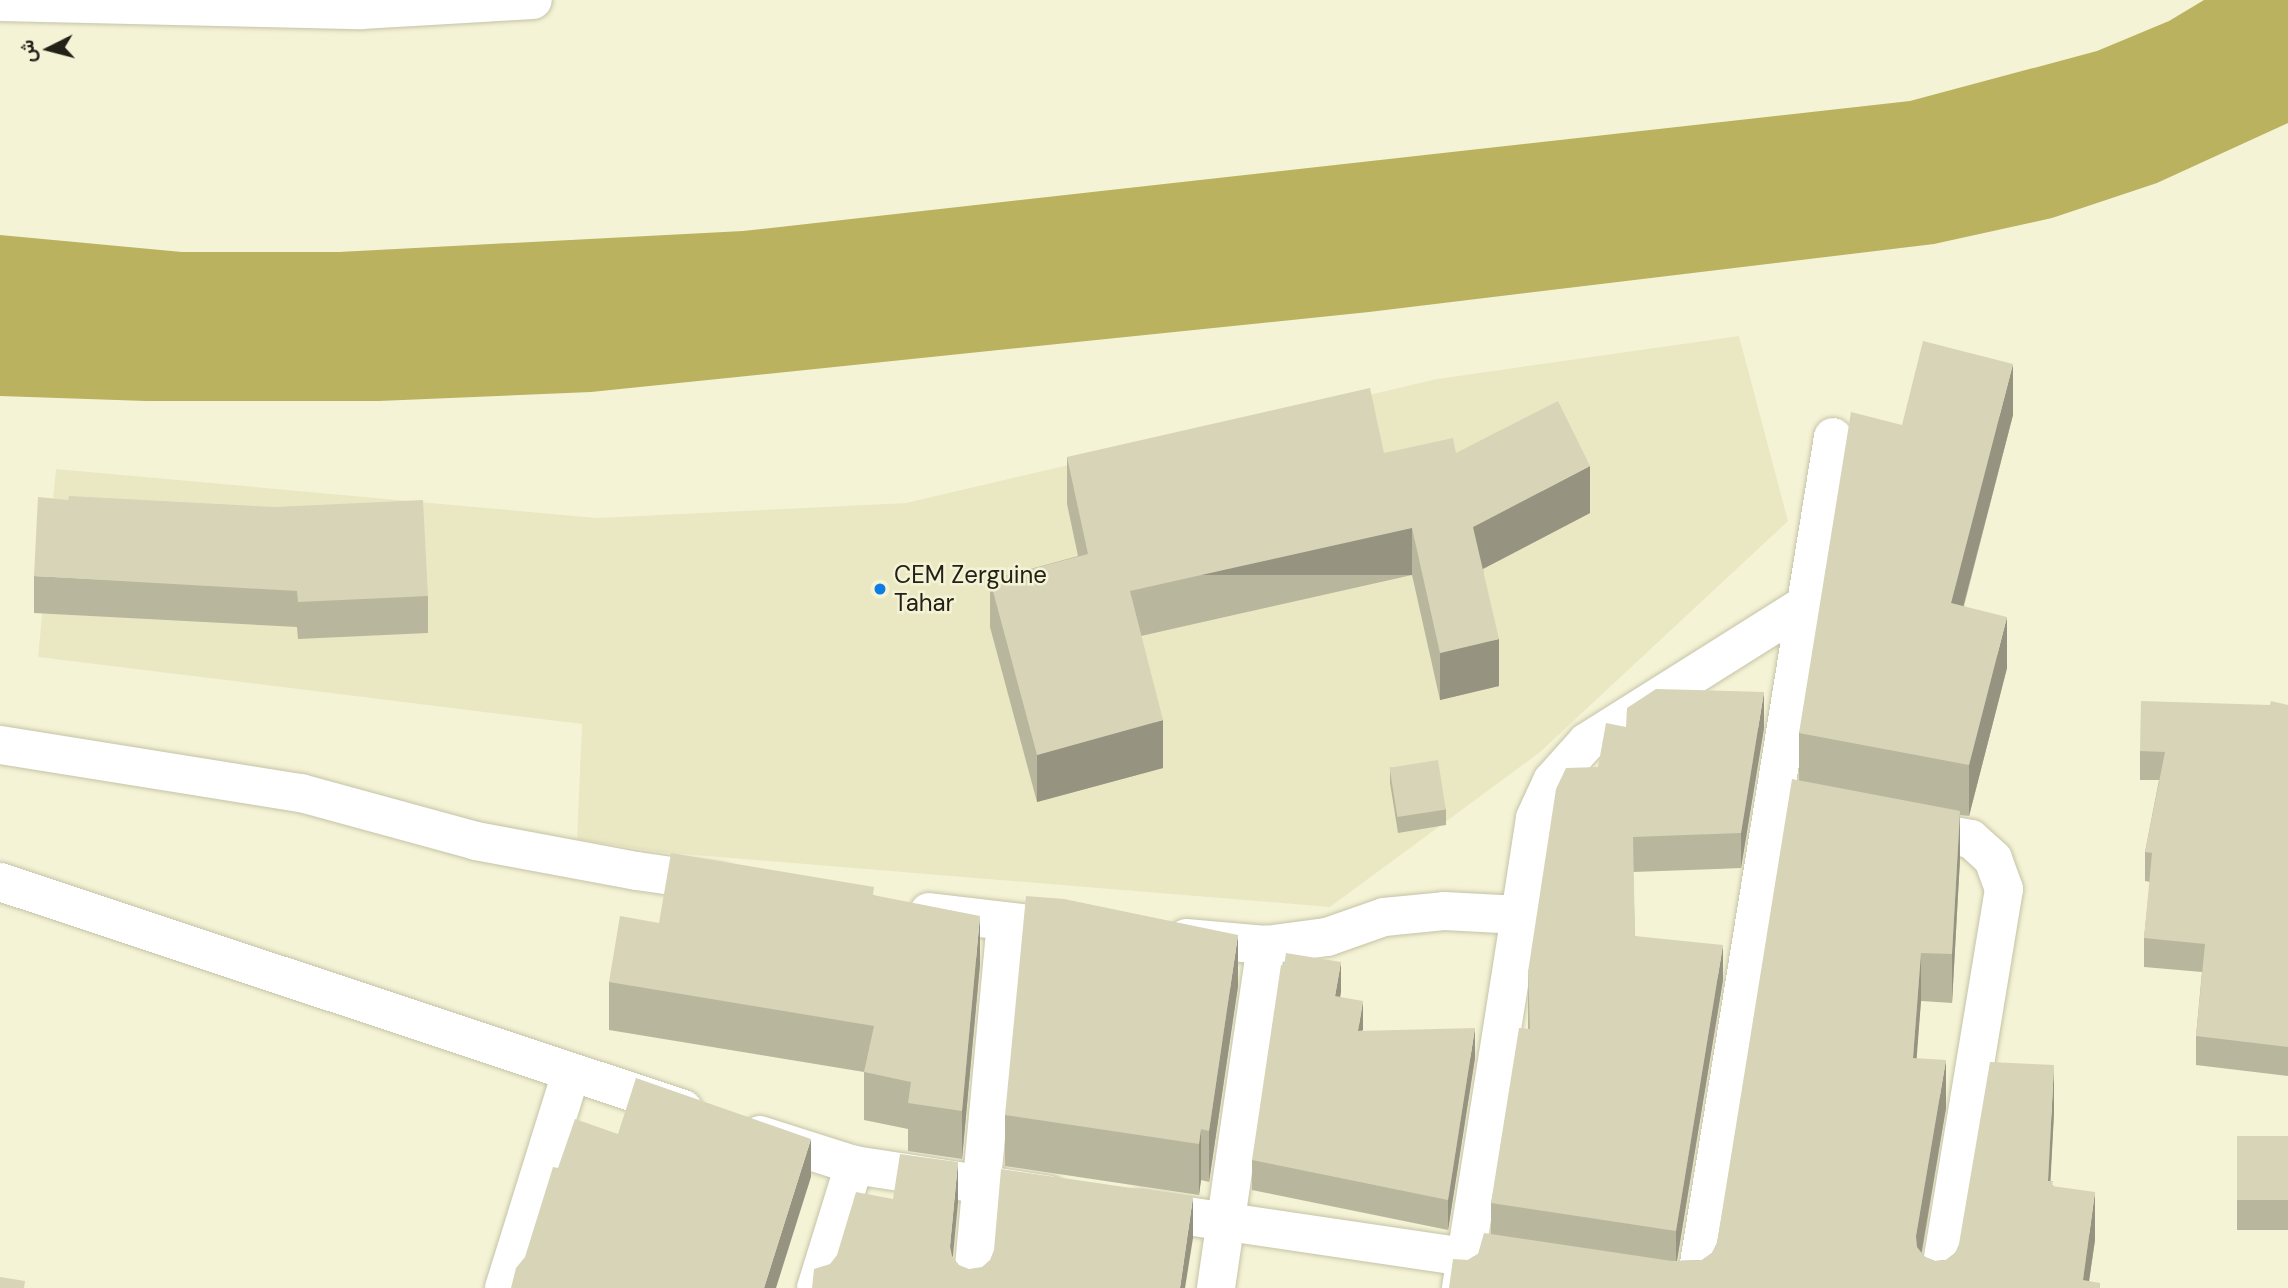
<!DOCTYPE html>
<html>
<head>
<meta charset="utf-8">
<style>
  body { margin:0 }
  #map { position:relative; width:2288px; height:1288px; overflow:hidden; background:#f5f3d6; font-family:"DM Sans",Vazirmatn,sans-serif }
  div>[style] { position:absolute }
  .built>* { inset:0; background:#eae8c3 }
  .water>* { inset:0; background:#bab25f }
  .roads { filter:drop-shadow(0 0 2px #c5c3a7) drop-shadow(0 0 2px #c5c3a7) }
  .street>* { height:38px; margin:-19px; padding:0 19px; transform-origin:19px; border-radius:19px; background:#fff }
  .secondary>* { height:38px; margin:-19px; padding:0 19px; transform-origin:19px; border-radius:19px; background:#fff }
  .wall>* { inset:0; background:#b9b69e; transform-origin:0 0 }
  .shaded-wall>* { inset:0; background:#969481; transform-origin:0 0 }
  .building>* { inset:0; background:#d7d4b8; transform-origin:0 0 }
  .dots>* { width:19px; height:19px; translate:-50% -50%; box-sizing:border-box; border:4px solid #f5f3d6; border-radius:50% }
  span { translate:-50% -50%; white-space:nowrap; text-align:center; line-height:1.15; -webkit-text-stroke:5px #f5f3d6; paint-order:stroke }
  .poi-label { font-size:24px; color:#222117 }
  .left { translate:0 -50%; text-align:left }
  .north { position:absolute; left:14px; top:14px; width:70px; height:70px; -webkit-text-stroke:5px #f5f3d6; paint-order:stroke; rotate:264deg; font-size:19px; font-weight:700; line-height:28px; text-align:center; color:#222117 }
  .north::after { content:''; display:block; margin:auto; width:24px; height:32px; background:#222117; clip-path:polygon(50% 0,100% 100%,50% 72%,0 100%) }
</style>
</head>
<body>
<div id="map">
  <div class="built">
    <i style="clip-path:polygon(1739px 336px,1788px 521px,1539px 753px,1330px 907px,658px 852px,577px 839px,582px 724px,38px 657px,56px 469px,597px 518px,906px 503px,1437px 379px)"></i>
  </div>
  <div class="water">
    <i style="clip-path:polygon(2204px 0,2288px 0,2288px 123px,2157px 183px,2052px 218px,1934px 244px,1369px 312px,591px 392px,379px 401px,146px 401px,0 396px,0 235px,182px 252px,339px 252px,743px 231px,1910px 101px,2097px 51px,2169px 21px)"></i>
  </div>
  <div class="roads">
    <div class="street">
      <i style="left:0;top:745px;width:305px;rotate:9.1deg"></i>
      <i style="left:301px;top:793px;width:181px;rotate:15.3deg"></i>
      <i style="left:476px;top:841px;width:164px;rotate:10.6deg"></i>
      <i style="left:637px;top:871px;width:84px;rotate:8.2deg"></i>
      <i style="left:1910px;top:828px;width:62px;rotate:10.2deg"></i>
      <i style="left:1971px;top:839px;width:30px;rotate:42deg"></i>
      <i style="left:1993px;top:859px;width:32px;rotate:70deg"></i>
      <i style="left:2004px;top:889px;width:404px;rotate:99.4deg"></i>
      <i style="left:0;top:882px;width:720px;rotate:18.38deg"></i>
      <i style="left:929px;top:912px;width:146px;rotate:6.7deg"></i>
      <i style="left:1186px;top:938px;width:80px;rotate:5deg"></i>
      <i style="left:1266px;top:945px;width:62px;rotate:-7.5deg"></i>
      <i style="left:1327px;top:937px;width:60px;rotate:-19.3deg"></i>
      <i style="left:1384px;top:917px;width:60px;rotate:-5.7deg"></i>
      <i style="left:1444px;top:911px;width:76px;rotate:3deg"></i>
      <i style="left:1520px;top:915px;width:98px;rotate:-81.2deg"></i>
      <i style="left:1535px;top:818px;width:41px;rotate:-65.3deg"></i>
      <i style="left:1552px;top:781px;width:52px;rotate:-48.1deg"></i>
      <i style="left:1587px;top:742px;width:259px;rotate:-32.2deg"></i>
      <i style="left:760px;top:1135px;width:99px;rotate:17.7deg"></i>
      <i style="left:854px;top:1165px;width:197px;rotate:8.7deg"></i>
      <i style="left:1140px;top:1209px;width:388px;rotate:8.4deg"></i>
      <i style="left:504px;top:1288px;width:225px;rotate:-72.7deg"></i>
      <i style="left:816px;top:1288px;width:129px;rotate:-72.8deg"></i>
      <i style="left:972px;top:1288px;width:367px;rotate:-84.7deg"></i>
      <i style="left:1216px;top:1288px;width:347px;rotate:-81.7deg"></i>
      <i style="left:1461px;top:1288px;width:378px;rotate:-81deg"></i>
      <i style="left:1695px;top:1288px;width:862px;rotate:-80.79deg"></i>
    </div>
    <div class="secondary">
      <i style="left:0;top:2px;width:361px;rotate:1.3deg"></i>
      <i style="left:361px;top:10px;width:172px;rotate:-3.3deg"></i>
    </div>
  </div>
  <div class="wall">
    <i style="clip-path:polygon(2013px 415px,1964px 606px,2007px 668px,1969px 816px,1960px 815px,1960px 859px,1952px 1003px,1921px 1001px,1916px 1058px,1946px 1108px,1922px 1253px,1925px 1257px,1935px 1261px,1946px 1260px,1955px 1253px,2054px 1113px,2050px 1181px,2053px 1186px,2095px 1240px,2089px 1281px,2100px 1288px,1468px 1260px,1478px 1254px,1491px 1234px,1491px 1203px,1528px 1029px,1528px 972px,1598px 767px,1626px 727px,1764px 728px,1741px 868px,1633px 872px,1635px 936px,1723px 980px,1677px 1261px,1702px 1260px,1712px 1253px,1717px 1243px,1799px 780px,1799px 733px,1902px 425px)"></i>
    <i style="clip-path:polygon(1384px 453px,1456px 453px,1590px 513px,1483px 569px,1499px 686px,1440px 700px,1412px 575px,1141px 636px,1163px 768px,1037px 802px,990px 627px,990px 580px,1078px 556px,1067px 504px,1067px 457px)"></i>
    <i style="clip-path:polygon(34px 576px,428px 596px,428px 633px,298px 639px,297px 627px,34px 613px)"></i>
    <i style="clip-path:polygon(2270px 705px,2288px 705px,2288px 1076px,2196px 1065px,2196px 1036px,2202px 972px,2144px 967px,2144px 938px,2150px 882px,2145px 881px,2145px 852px,2159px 780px,2140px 780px,2140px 751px)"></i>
    <i style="clip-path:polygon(1390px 767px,1446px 809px,1446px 825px,1398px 833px,1390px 783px)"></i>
    <i style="clip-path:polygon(874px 895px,980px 964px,962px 1159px,908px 1151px,908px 1129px,864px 1120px,864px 1072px,609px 1030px,609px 982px,659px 923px)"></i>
    <i style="clip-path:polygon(1238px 986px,1209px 1182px,1201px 1180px,1199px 1195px,1005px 1166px,1005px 1115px)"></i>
    <i style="clip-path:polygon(1341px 992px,1340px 997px,1363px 1031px,1475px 1058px,1448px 1230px,1252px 1190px,1252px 1160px)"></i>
    <i style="left:2288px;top:1136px;width:94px;height:51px;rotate:90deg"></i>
  </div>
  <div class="shaded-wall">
    <i style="clip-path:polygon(2013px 364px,2013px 415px,1951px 653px,1951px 603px)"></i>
    <i style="clip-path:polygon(1590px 466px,1590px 513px,1473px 574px,1473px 527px)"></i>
    <i style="left:1412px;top:528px;width:47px;height:289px;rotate:90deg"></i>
    <i style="clip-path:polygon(2007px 617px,2007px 668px,1969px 816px,1969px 765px)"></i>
    <i style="clip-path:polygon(1499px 639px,1499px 686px,1440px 700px,1440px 653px)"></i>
    <i style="clip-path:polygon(1764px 692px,1764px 728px,1741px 868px,1741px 833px)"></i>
    <i style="clip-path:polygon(1163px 720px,1163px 768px,1037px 802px,1037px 755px)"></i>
    <i style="clip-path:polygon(1960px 811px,1960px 859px,1952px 1003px,1952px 954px)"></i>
    <i style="clip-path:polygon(980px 916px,980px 964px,962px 1159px,962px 1111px)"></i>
    <i style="clip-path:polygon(1238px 935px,1238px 986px,1209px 1182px,1209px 1131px)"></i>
    <i style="clip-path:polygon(1723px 945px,1723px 980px,1676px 1266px,1676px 1231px)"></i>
    <i style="clip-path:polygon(1921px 953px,1921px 1001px,1913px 1106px,1913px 1058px)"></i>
    <i style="clip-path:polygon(1341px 962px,1341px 992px,1335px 1025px,1335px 996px)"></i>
    <i style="clip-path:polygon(1363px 1001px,1363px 1030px,1358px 1031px)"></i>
    <i style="clip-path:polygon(1475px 1028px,1475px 1058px,1448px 1230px,1448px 1200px)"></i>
    <i style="clip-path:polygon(1946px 1060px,1946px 1108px,1916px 1284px,1916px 1236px)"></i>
    <i style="clip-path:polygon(2054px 1065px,2054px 1113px,2048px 1229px,2048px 1181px)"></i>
    <i style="clip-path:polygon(1201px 1129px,1201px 1180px,1199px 1195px,1199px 1144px)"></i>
    <i style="clip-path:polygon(811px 1139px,811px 1177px,776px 1288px,764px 1288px)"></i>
    <i style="clip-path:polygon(958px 1162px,958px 1203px,950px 1287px,950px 1246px)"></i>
    <i style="clip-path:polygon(2095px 1192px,2095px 1240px,2088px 1288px,2083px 1280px)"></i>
    <i style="clip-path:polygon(1193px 1197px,1193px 1238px,1185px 1288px,1180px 1288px)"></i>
  </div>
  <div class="building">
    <i style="clip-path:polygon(1923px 341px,2013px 364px,1951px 603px,2007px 617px,1969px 765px,1799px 733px,1851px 412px,1902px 425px)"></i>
    <i style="clip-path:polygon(1370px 388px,1384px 453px,1453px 438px,1456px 453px,1558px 401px,1590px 466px,1473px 527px,1499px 639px,1440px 653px,1412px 528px,1130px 591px,1163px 720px,1037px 755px,990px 580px,1088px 554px,1067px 457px)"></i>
    <i style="clip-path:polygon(69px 496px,275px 507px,423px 500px,428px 596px,298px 602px,297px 591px,34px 576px,38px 497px,68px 500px)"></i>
    <i style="clip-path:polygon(1656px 689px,1764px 692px,1741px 833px,1633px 837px,1635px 936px,1723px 945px,1676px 1231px,1491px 1203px,1519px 1028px,1530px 1029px,1528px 972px,1556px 789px,1566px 768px,1598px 767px,1606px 723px,1626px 727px,1627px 708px)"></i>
    <i style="clip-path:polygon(2141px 701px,2270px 705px,2271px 701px,2288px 705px,2288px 1047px,2196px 1036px,2205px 944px,2144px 938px,2152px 853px,2145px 852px,2165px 752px,2140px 751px)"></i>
    <i style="left:1438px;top:760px;width:50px;height:49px;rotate:81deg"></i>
    <i style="clip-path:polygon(1792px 779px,1960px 811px,1952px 954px,1921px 953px,1913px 1058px,1946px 1060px,1916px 1236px,1917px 1247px,1925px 1257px,1935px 1261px,1946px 1260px,1955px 1253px,1959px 1244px,1990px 1062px,2054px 1065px,2048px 1181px,2053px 1181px,2052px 1186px,2095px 1192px,2083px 1280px,2100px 1283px,2100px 1288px,1449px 1288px,1453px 1259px,1468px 1260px,1478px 1254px,1484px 1233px,1672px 1261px,1702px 1260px,1712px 1253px,1717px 1243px)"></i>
    <i style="clip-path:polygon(671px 853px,874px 887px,873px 895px,980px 916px,962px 1111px,908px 1103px,911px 1082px,864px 1072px,874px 1026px,609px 982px,620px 916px,659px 923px)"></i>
    <i style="clip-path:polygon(1026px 896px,1064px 899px,1238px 935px,1209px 1131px,1201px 1129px,1199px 1144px,1005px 1115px)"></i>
    <i style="clip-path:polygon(1286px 953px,1341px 962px,1335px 996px,1363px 1001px,1358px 1031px,1475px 1028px,1448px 1200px,1252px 1160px,1281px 965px,1284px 966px)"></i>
    <i style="clip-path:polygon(636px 1078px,811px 1139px,764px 1288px,511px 1288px,516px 1268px,525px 1257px,553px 1167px,558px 1168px,575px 1119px,618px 1134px)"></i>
    <i style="left:2288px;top:1136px;width:64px;height:51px;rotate:90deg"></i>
    <i style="clip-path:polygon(900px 1154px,958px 1162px,950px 1246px,952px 1256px,959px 1265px,969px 1269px,982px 1267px,990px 1260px,994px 1250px,1001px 1169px,1193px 1197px,1180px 1288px,812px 1288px,814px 1269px,830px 1264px,837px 1255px,856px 1192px,893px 1199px)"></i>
    <i style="clip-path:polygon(0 1277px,25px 1281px,24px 1288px,0 1288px)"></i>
  </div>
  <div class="dots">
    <i style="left:880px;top:589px;background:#0d7ce3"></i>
  </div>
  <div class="poi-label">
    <span class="left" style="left:894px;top:589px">CEM Zerguine<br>Tahar</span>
  </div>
  <div class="north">ش</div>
</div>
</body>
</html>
